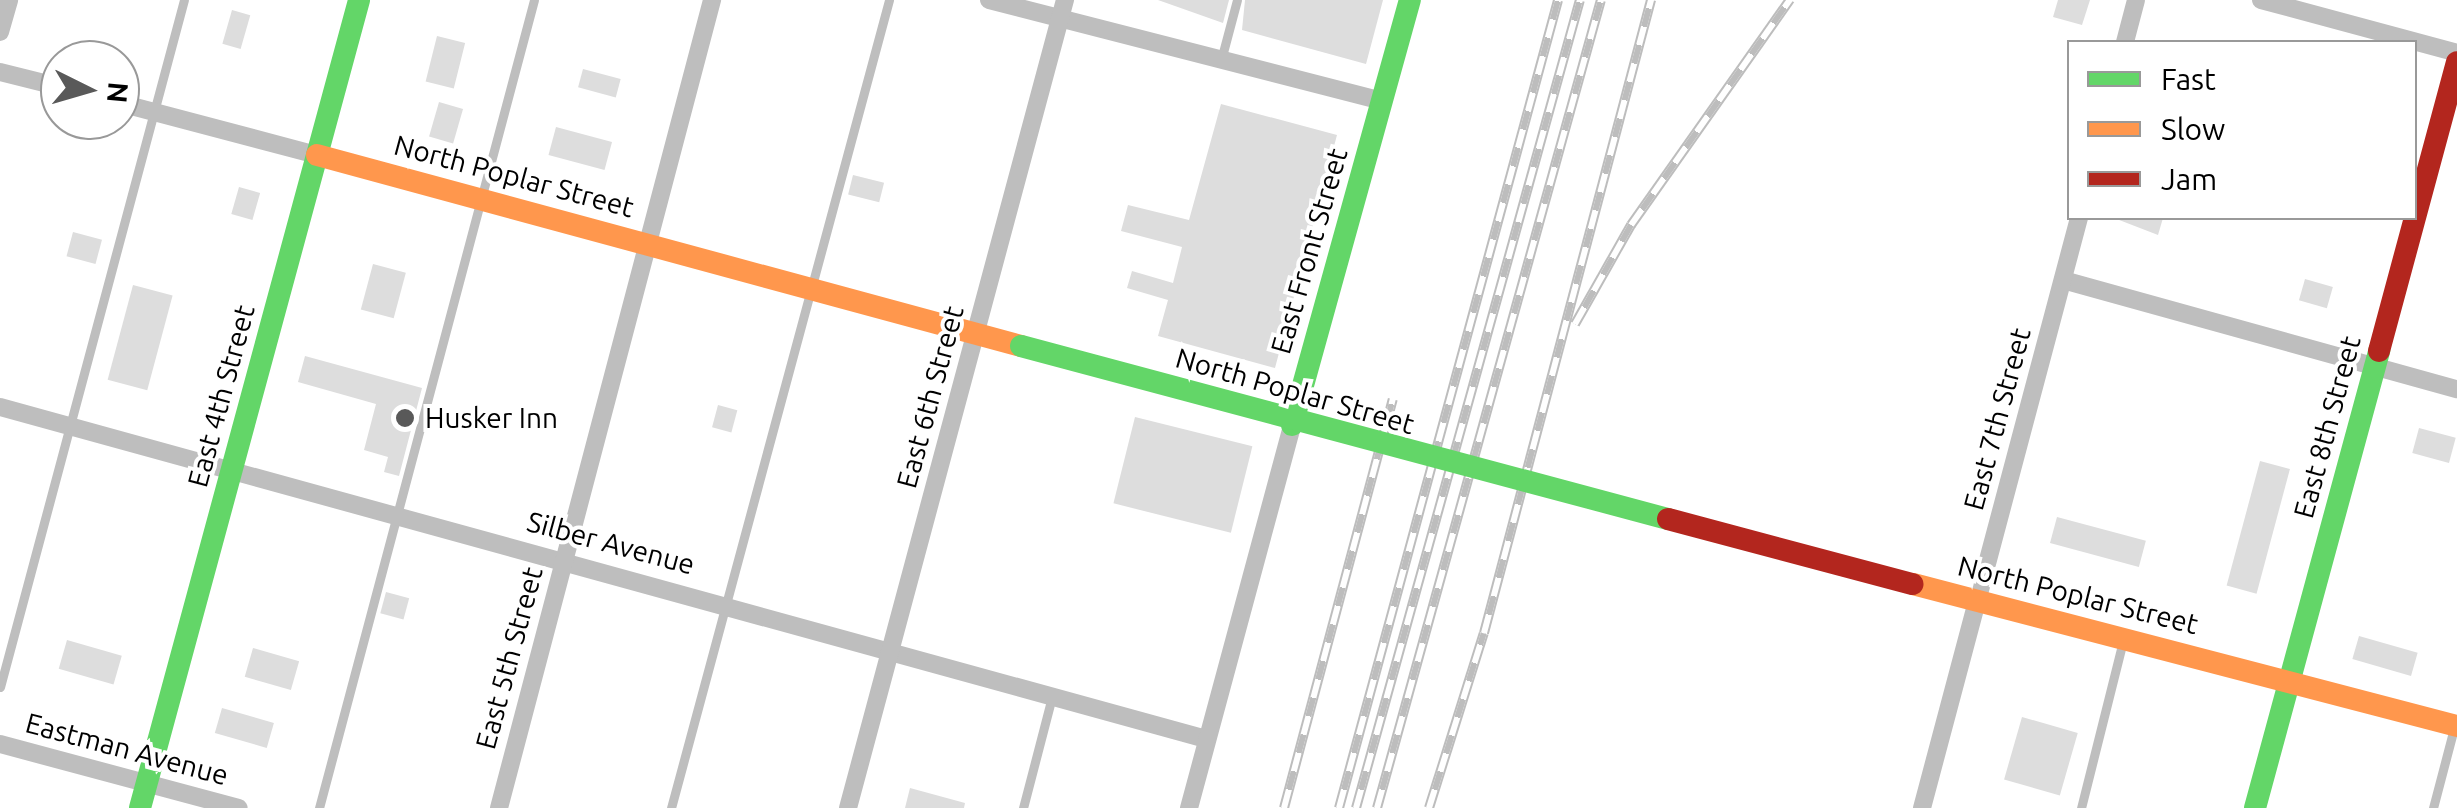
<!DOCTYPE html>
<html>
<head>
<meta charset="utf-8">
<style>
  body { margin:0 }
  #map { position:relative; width:2457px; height:808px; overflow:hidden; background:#fff; font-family:Ubuntu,sans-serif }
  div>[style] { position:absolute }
  .building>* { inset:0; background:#ddd; transform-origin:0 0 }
  .lane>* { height:9px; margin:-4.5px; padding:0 4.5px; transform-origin:4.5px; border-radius:4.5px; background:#bebebe }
  .street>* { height:18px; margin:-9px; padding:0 9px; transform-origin:9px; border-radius:9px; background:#bebebe }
  .fast>* { height:22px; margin:-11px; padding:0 11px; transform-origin:11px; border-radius:11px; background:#63d668 }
  .slow>* { height:22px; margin:-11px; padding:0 11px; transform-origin:11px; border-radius:11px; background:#ff974d }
  .jam>* { height:22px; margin:-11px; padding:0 11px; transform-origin:11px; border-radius:11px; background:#b3261e }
  .rail>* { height:10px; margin-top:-5px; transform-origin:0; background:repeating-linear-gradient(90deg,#fff 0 19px,#bdbdbd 0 38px); box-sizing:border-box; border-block:2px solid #bdbdbd }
  .fast-bridge>* { height:22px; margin:-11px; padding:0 11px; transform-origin:11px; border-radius:11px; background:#63d668 }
  .jam-bridge>* { height:22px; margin:-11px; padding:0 11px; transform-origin:11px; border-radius:11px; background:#b3261e }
  .dots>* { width:28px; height:28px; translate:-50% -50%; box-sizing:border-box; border:5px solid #fff; border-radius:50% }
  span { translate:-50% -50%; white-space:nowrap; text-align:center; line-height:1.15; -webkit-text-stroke:8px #fff; paint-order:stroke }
  .street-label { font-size:28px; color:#000 }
  .poi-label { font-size:28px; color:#000 }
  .left { translate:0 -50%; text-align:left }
  .legend { position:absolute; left:2067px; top:40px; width:350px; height:180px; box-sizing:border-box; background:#fff; border:2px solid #999; margin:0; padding:12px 18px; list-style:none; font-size:30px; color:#000 }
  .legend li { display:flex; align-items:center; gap:20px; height:50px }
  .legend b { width:50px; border:2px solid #999 }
  .north { position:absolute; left:40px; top:40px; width:100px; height:100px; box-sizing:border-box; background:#fff; border:2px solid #999; border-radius:50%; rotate:95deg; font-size:28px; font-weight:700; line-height:40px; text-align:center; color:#000 }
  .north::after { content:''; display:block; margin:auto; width:35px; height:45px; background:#595959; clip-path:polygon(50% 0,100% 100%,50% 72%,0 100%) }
</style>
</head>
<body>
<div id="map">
  <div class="building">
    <i style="clip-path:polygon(1158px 0,1229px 0,1223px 23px)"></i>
    <i style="clip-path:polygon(1245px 0,1383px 0,1366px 64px,1242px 30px)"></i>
    <i style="clip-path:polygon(2058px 0,2090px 0,2082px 25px,2053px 17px)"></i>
    <i style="left:232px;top:10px;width:19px;height:35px;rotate:16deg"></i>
    <i style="left:437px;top:36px;width:29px;height:47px;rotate:14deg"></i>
    <i style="left:583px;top:69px;width:39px;height:19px;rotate:15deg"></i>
    <i style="left:439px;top:102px;width:25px;height:36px;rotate:16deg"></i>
    <i style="clip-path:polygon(1221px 104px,1337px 135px,1275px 368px,1158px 336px,1168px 300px,1127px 288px,1132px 271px,1173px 283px,1182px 247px,1121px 231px,1128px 205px,1189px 220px)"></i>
    <i style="left:556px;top:127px;width:58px;height:29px;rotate:15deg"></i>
    <i style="left:853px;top:175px;width:32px;height:20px;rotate:14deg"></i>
    <i style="left:239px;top:187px;width:22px;height:28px;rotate:16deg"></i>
    <i style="clip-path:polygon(2114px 218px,2163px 218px,2158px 235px)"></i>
    <i style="left:73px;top:232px;width:30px;height:25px;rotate:15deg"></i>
    <i style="left:373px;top:264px;width:34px;height:47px;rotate:15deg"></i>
    <i style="left:2305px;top:279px;width:29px;height:22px;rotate:16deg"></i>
    <i style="left:133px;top:285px;width:41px;height:98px;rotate:15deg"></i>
    <i style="clip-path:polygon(305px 356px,422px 388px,399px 476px,384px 472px,388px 457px,364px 450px,376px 404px,298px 382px)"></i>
    <i style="left:718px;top:405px;width:20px;height:23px;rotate:15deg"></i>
    <i style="left:1135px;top:417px;width:121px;height:89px;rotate:14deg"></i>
    <i style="left:2419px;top:428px;width:38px;height:26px;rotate:15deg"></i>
    <i style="left:2260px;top:461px;width:31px;height:129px;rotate:15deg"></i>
    <i style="left:2057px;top:517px;width:92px;height:27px;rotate:15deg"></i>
    <i style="left:386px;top:592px;width:24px;height:22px;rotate:15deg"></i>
    <i style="left:2359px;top:636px;width:61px;height:24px;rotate:16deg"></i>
    <i style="left:67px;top:640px;width:57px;height:30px;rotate:16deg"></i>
    <i style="left:253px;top:648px;width:48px;height:30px;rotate:16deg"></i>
    <i style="left:222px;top:708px;width:54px;height:26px;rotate:16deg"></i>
    <i style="left:2022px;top:717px;width:58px;height:65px;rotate:16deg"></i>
    <i style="clip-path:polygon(910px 788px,965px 803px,964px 808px,905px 808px)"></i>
  </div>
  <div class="lane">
    <i style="left:1221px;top:60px;width:62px;rotate:-75.1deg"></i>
    <i style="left:0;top:687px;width:711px;rotate:-75.01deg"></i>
    <i style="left:319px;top:808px;width:836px;rotate:-75.1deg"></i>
    <i style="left:671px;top:808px;width:837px;rotate:-74.9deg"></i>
    <i style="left:1023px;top:808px;width:115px;rotate:-75.4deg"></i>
    <i style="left:2081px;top:808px;width:172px;rotate:-75.9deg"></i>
    <i style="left:2433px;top:808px;width:83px;rotate:-75.3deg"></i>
  </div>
  <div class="street">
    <i style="left:989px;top:0;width:406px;rotate:14.4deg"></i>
    <i style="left:2261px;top:0;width:203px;rotate:15.1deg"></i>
    <i style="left:0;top:32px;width:33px;rotate:-74deg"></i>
    <i style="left:2125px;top:42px;width:43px;rotate:-75.3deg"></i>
    <i style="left:0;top:72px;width:62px;rotate:14deg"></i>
    <i style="left:120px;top:103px;width:204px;rotate:14.8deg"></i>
    <i style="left:2063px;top:280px;width:409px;rotate:15.5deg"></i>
    <i style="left:0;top:407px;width:1251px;rotate:15.39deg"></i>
    <i style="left:0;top:744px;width:247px;rotate:15deg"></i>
    <i style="left:499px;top:808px;width:836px;rotate:-75.23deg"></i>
    <i style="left:848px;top:808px;width:837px;rotate:-74.97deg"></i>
    <i style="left:1189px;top:808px;width:397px;rotate:-74.9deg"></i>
    <i style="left:1922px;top:808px;width:611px;rotate:-75.1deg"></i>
  </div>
  <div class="fast">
    <i style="left:1292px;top:425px;width:441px;rotate:-74.5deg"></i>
    <i style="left:140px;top:808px;width:837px;rotate:-74.83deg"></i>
    <i style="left:2255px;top:808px;width:474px;rotate:-74.8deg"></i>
  </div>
  <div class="slow">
    <i style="left:317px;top:155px;width:729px;rotate:15.18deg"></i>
    <i style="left:1913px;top:584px;width:562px;rotate:14.63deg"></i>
  </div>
  <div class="jam">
    <i style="left:2379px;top:351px;width:299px;rotate:-74.9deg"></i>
  </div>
  <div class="rail">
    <i style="left:1575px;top:324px;width:114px;rotate:-60.5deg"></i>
    <i style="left:1631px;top:225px;width:276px;rotate:-54.8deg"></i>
    <i style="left:1284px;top:808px;width:423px;rotate:-75.1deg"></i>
    <i style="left:1339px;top:808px;width:837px;rotate:-74.83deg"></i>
    <i style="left:1356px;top:808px;width:838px;rotate:-74.51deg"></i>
    <i style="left:1377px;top:808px;width:838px;rotate:-74.51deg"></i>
    <i style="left:1429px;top:808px;width:183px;rotate:-72.6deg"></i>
    <i style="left:1484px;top:633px;width:655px;rotate:-75.22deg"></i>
  </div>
  <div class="fast-bridge">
    <i style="left:1021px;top:346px;width:670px;rotate:14.97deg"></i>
  </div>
  <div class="jam-bridge">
    <i style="left:1668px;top:519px;width:253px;rotate:14.9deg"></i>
  </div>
  <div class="dots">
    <i style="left:405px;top:418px;background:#595959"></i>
  </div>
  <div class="street-label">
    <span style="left:514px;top:176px;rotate:15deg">North Poplar Street</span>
    <span style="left:1309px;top:251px;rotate:-74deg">East Front Street</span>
    <span style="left:1295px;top:391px;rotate:16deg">North Poplar Street</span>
    <span style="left:221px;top:396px;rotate:-75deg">East 4th Street</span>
    <span style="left:930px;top:397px;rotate:-75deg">East 6th Street</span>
    <span style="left:1997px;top:419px;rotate:-75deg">East 7th Street</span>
    <span style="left:2327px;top:427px;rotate:-75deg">East 8th Street</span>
    <span style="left:611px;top:543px;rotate:15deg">Silber Avenue</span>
    <span style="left:2078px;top:595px;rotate:14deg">North Poplar Street</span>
    <span style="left:509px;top:658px;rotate:-75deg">East 5th Street</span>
    <span style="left:127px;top:749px;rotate:15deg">Eastman Avenue</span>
  </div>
  <div class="poi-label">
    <span class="left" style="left:425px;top:418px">Husker Inn</span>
  </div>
  <ul class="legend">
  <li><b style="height:12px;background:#63d668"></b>Fast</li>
  <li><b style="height:12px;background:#ff974d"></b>Slow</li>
  <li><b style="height:12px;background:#b3261e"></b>Jam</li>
  </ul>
  <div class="north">N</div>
</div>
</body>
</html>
